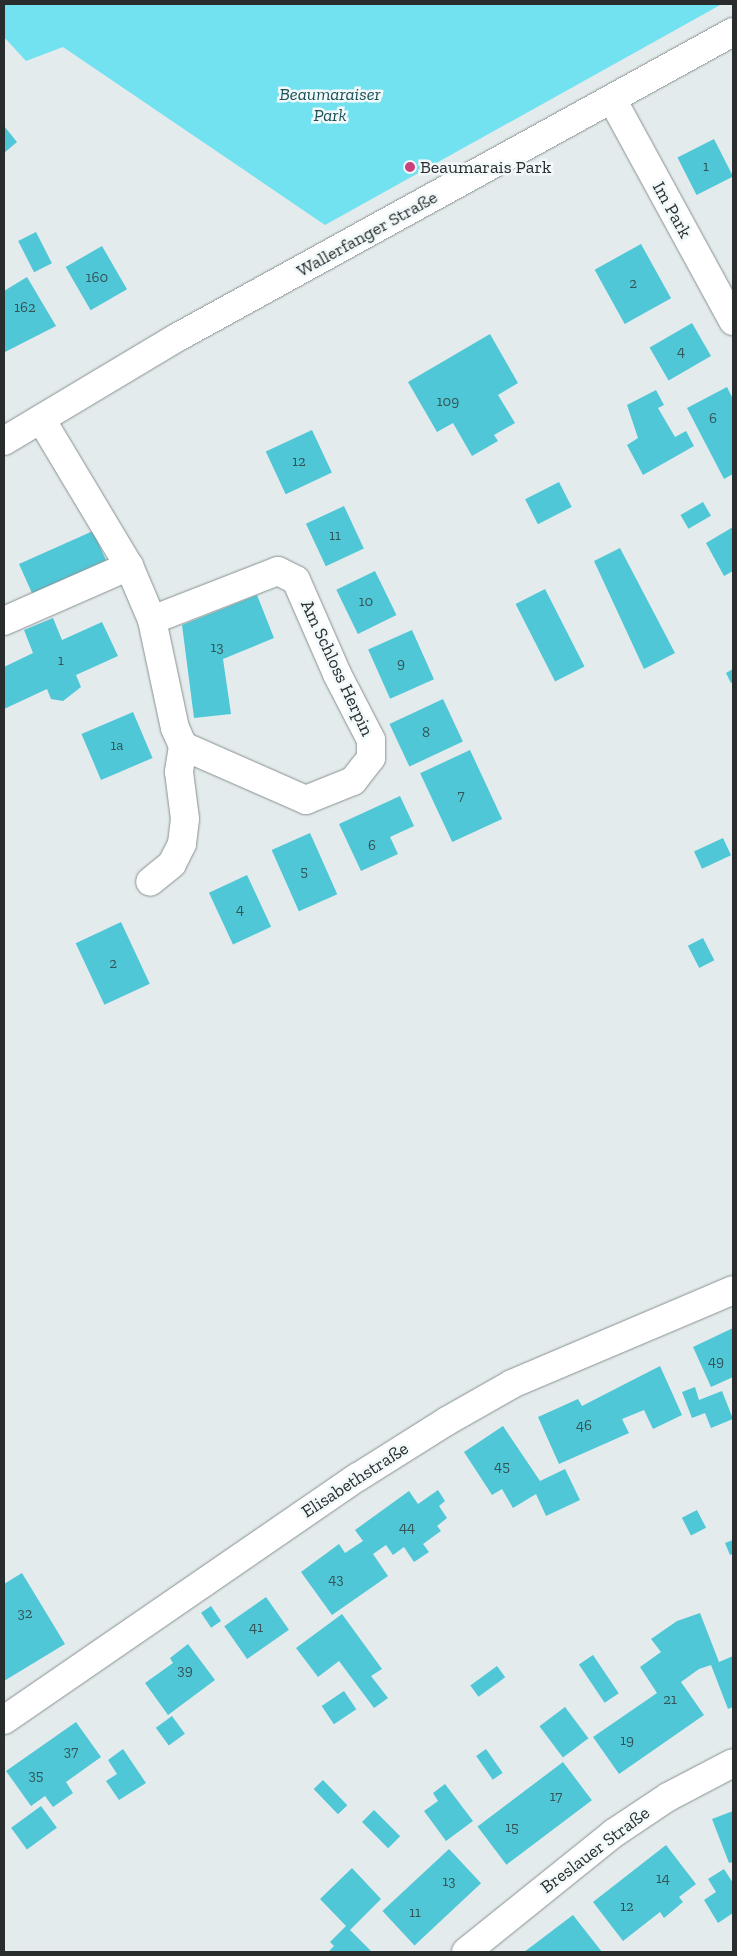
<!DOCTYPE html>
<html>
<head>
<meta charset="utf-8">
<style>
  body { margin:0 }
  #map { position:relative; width:737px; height:1956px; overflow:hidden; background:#e3ebec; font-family:"Zilla Slab",serif }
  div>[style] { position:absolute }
  .green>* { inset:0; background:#72e1f0 }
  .building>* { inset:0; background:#50c7d6; transform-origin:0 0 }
  .roads { filter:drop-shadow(0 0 1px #899091) drop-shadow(0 0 1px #899091) }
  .minor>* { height:28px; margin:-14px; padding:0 14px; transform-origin:14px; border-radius:14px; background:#fff }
  .major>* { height:28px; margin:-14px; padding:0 14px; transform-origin:14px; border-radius:14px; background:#fff }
  .dots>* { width:14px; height:14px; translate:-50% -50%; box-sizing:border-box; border:2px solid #f0f8f9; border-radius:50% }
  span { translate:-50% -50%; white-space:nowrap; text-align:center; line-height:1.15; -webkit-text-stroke:5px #f0f8f9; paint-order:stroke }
  .number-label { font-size:15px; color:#345458 }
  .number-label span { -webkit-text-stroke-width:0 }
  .park-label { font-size:18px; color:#1b4f55; font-style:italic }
  .poi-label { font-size:18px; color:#2a2d2e }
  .left { translate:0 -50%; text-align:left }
  .street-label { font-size:18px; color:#2a2d2e }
  .frame { position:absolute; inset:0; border:5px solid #2a2d2e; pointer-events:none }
</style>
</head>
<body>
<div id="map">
  <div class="green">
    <i style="clip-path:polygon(4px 4px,722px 4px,325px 225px,63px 47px,26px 61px,4px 37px)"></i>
  </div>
  <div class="building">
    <i style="clip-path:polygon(4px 126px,17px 142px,4px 153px)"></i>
    <i style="left:714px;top:139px;width:42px;height:41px;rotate:63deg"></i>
    <i style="left:36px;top:232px;width:35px;height:20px;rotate:63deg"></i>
    <i style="left:641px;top:244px;width:62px;height:53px;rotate:61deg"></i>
    <i style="left:102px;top:246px;width:50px;height:42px;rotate:60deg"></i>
    <i style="clip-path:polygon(27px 277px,56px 326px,5px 352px,4px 291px)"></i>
    <i style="left:692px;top:323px;width:38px;height:49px;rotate:60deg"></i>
    <i style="clip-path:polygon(490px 334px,518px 383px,498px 395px,515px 423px,494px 435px,498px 441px,472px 456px,453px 423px,437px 432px,408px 382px)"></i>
    <i style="clip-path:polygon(727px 387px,733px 399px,733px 474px,724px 479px,687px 408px)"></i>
    <i style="clip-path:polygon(656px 390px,664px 405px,658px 408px,675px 437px,686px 431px,694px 446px,643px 475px,627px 445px,638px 438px,627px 405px)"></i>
    <i style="left:312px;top:430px;width:47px;height:51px;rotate:65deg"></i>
    <i style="left:559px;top:482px;width:28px;height:38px;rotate:63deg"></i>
    <i style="left:703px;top:502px;width:16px;height:26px;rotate:60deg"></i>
    <i style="left:344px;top:506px;width:47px;height:42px;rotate:65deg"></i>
    <i style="clip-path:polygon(733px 527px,733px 571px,724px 576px,706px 543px)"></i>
    <i style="left:93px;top:531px;width:32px;height:81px;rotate:66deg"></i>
    <i style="clip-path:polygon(620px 548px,675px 653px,644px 669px,594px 561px)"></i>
    <i style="left:375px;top:571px;width:49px;height:43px;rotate:64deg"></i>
    <i style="left:545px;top:589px;width:87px;height:33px;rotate:63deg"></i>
    <i style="clip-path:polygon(257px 595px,274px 638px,223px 659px,231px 714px,194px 718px,182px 625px)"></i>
    <i style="clip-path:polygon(53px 618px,62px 640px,102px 622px,118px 656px,76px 675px,81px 687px,63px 701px,51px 699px,47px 689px,4px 709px,4px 667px,33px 653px,24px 630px)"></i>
    <i style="left:412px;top:630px;width:54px;height:48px;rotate:66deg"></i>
    <i style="clip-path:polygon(733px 669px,733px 682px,731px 683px,726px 673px)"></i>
    <i style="left:443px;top:699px;width:47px;height:59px;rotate:65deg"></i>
    <i style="left:133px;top:712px;width:50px;height:56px;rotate:67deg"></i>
    <i style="left:470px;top:750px;width:76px;height:55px;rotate:65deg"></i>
    <i style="clip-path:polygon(400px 796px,414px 826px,390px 837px,398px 854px,361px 871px,339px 824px)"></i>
    <i style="left:310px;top:833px;width:67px;height:42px;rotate:66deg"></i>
    <i style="left:723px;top:838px;width:19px;height:32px;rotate:65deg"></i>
    <i style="left:247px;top:875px;width:57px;height:42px;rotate:65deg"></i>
    <i style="left:121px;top:922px;width:68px;height:50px;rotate:65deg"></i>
    <i style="left:703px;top:938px;width:25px;height:17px;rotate:63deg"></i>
    <i style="clip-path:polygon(733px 1328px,733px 1377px,711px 1387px,693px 1347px)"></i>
    <i style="clip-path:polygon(660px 1366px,682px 1415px,653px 1429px,644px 1410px,622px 1419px,629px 1433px,559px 1464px,538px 1417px,578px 1399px,582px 1406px)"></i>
    <i style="clip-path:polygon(695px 1387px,699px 1400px,722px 1391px,733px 1419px,711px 1428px,705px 1413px,692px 1418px,682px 1392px)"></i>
    <i style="clip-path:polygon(503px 1426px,540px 1481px,565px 1469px,580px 1500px,546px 1516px,536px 1494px,513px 1508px,502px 1489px,492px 1495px,464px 1452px)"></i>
    <i style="clip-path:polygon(438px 1490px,445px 1501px,439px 1506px,447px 1518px,437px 1526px,441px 1531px,423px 1544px,429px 1552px,414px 1562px,404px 1547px,393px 1555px,386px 1545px,373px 1554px,388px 1576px,332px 1615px,301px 1572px,339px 1544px,345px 1553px,363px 1541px,355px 1530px,409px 1491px,418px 1504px)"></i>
    <i style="left:697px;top:1510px;width:20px;height:17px;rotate:63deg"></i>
    <i style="clip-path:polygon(733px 1540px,733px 1554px,730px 1555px,725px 1543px)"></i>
    <i style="clip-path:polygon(22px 1573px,65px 1644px,4px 1681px,4px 1584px)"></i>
    <i style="left:266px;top:1597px;width:40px;height:51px;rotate:55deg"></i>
    <i style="left:211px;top:1606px;width:18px;height:12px;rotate:56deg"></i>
    <i style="clip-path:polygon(700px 1613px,719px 1662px,733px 1656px,733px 1707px,728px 1709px,711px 1665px,699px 1669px,681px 1682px,704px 1715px,619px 1774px,593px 1737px,657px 1693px,640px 1667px,661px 1652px,651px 1639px,677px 1621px)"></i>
    <i style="clip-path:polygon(342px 1614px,382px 1669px,371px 1676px,388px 1698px,374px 1708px,339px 1661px,318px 1677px,296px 1648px)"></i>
    <i style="clip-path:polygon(188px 1644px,215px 1680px,168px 1715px,145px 1683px,173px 1663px,170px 1658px)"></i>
    <i style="left:593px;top:1655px;width:46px;height:17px;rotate:56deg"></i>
    <i style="left:497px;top:1666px;width:14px;height:33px;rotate:54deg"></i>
    <i style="left:344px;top:1691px;width:22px;height:27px;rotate:56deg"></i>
    <i style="left:565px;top:1707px;width:39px;height:32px;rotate:53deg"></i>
    <i style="left:172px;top:1716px;width:22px;height:20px;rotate:54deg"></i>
    <i style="clip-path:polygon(76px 1722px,101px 1757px,66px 1782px,73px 1793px,53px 1807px,45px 1796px,31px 1806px,6px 1771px)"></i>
    <i style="clip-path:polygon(123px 1749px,146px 1783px,119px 1800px,106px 1781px,117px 1774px,108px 1760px)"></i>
    <i style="left:486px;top:1749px;width:29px;height:12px;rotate:55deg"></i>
    <i style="left:563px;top:1762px;width:48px;height:107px;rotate:53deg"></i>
    <i style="left:323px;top:1780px;width:35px;height:13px;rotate:46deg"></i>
    <i style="clip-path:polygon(445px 1784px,473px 1821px,446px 1841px,424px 1811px,438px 1801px,433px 1793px)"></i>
    <i style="left:41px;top:1806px;width:27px;height:37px;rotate:54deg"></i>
    <i style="left:374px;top:1810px;width:37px;height:17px;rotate:45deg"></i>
    <i style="clip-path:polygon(733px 1811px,733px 1862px,729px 1863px,712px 1819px)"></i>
    <i style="clip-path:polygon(666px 1845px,696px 1884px,679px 1897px,683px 1902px,664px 1918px,660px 1912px,623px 1941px,593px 1902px)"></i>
    <i style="left:449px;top:1849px;width:47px;height:91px;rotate:47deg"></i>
    <i style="clip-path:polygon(352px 1868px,381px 1899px,350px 1930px,372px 1952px,328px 1952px,334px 1946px,330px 1942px,346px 1926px,320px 1899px)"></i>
    <i style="clip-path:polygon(724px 1869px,733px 1883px,733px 1913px,718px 1923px,704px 1900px,716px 1892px,708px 1879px)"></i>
    <i style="clip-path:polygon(573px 1915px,602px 1952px,524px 1952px,536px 1943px)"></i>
  </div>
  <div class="roads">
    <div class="minor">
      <i style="left:612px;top:99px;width:253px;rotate:61.4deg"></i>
      <i style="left:41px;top:419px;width:171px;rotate:59.1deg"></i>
      <i style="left:129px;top:566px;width:59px;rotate:66.9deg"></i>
      <i style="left:152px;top:620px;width:110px;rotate:78deg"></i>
      <i style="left:175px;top:728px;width:20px;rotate:66deg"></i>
      <i style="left:183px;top:746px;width:26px;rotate:99deg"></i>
      <i style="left:179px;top:772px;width:47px;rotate:82.7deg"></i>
      <i style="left:185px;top:819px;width:25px;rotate:97deg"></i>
      <i style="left:182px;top:844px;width:22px;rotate:117deg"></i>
      <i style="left:172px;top:864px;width:28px;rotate:141deg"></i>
      <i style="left:152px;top:620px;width:135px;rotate:-21.3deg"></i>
      <i style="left:278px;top:571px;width:20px;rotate:27deg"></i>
      <i style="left:296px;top:580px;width:103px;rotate:66.4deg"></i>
      <i style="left:337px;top:674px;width:74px;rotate:62.7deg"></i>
      <i style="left:371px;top:740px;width:18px;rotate:90deg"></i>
      <i style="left:371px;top:758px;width:29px;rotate:128deg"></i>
      <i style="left:353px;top:781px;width:51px;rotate:158deg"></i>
      <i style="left:306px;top:800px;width:134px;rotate:-156.3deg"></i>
      <i style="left:4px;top:621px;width:137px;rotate:-23.7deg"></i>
      <i style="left:4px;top:1720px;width:429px;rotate:-34.5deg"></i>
      <i style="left:358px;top:1477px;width:105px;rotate:-32.2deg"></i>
      <i style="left:447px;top:1421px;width:75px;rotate:-29.6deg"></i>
      <i style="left:512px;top:1384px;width:240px;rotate:-23deg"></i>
      <i style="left:466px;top:1952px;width:190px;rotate:-38.8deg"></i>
      <i style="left:614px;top:1833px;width:65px;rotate:-33.7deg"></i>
      <i style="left:668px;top:1797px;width:73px;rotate:-27.6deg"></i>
    </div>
    <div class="major">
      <i style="left:4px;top:441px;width:203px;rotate:-30.9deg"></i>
      <i style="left:178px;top:337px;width:633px;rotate:-28.79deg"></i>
    </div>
  </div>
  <div class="dots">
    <i style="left:410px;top:167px;background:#c9417d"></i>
  </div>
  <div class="number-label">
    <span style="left:706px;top:167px">1</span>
    <span style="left:97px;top:278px">160</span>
    <span style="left:633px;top:284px">2</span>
    <span style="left:25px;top:308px">162</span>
    <span style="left:681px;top:352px">4</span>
    <span style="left:448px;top:402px">109</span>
    <span style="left:713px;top:419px">6</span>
    <span style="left:299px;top:462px">12</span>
    <span style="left:335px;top:536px">11</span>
    <span style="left:366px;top:602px">10</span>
    <span style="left:217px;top:648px">13</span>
    <span style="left:61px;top:661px">1</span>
    <span style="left:401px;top:664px">9</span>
    <span style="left:426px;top:733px">8</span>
    <span style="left:117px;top:746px">1a</span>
    <span style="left:461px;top:796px">7</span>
    <span style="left:372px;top:846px">6</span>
    <span style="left:304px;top:872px">5</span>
    <span style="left:240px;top:910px">4</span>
    <span style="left:113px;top:964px">2</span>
    <span style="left:716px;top:1362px">49</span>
    <span style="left:584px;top:1426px">46</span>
    <span style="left:502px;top:1467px">45</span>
    <span style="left:407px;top:1528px">44</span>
    <span style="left:336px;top:1580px">43</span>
    <span style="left:25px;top:1614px">32</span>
    <span style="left:256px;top:1628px">41</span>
    <span style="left:185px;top:1671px">39</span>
    <span style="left:670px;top:1700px">21</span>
    <span style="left:627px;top:1741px">19</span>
    <span style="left:71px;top:1752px">37</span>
    <span style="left:36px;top:1776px">35</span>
    <span style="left:556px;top:1797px">17</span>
    <span style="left:512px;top:1828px">15</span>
    <span style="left:663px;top:1879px">14</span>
    <span style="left:449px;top:1882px">13</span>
    <span style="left:627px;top:1907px">12</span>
    <span style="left:415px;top:1913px">11</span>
  </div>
  <div class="park-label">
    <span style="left:330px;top:105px">Beaumaraiser<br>Park</span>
  </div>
  <div class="poi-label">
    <span class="left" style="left:420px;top:167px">Beaumarais Park</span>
  </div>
  <div class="street-label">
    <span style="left:672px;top:210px;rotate:61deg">Im Park</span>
    <span style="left:367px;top:234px;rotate:-29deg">Wallerfanger Straße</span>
    <span style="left:337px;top:668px;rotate:65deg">Am Schloss Herpin</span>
    <span style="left:355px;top:1480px;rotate:-33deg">Elisabethstraße</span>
    <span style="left:595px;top:1850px;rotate:-37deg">Breslauer Straße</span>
  </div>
  <div class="frame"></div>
</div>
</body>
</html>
